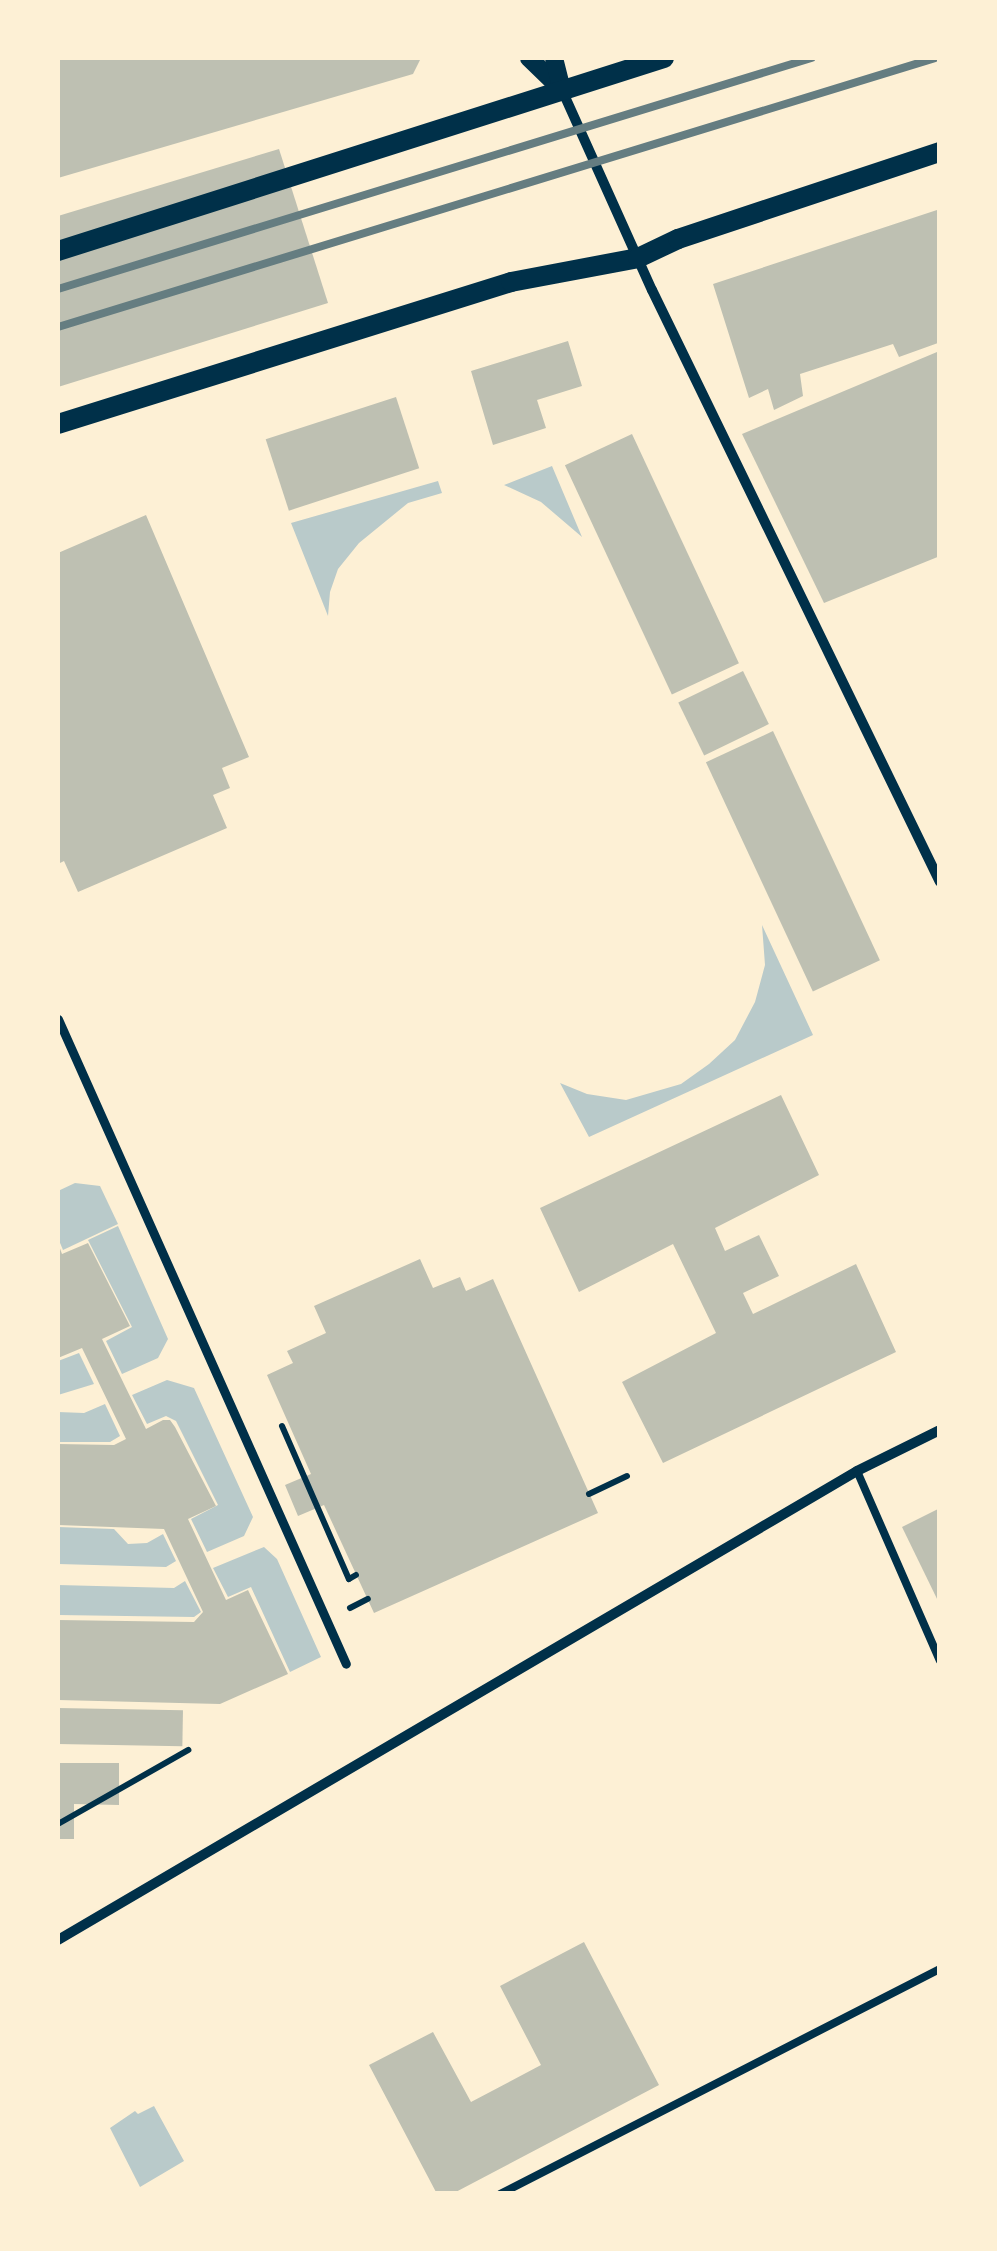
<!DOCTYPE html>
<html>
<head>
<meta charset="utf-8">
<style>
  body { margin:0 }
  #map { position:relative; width:997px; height:2251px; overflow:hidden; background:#fdf0d5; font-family:"PT Sans Narrow",sans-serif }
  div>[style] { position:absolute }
  .green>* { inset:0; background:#b9caca }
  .building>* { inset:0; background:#bec0b2; transform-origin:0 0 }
  .path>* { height:6px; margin:-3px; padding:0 3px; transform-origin:3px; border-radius:3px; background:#003049 }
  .service>* { height:8px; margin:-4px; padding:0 4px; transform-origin:4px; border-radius:4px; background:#003049 }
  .pedestrian>* { height:9px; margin:-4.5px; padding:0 4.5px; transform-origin:4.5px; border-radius:4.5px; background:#003049 }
  .minor>* { height:10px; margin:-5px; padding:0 5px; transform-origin:5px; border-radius:5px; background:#003049 }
  .tertiary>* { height:18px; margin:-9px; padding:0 9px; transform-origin:9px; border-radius:9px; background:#003049 }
  .secondary>* { height:20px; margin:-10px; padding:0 10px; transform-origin:10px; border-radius:10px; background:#003049 }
  .rail>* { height:8px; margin:-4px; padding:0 4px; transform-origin:4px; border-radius:4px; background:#657d81 }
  span { translate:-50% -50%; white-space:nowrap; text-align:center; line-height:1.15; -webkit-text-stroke:8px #fdf0d5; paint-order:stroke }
  .frame { position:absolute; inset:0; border:60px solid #fdf0d5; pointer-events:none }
</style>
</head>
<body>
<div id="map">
  <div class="green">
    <i style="clip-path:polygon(552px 466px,582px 537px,541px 502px,504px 485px)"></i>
    <i style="clip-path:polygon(438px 481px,442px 493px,408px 503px,359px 543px,338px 569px,330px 592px,328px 616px,291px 523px)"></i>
    <i style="clip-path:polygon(762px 925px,813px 1035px,589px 1137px,560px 1083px,587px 1094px,626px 1100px,681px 1084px,709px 1064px,735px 1040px,755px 1002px,765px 965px)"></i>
    <i style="clip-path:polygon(75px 1183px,100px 1186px,118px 1224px,63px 1250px,58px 1238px,58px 1191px)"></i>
    <i style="clip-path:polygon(118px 1226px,168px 1339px,158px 1358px,122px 1374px,106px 1341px,132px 1327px,88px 1240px)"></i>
    <i style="clip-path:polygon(79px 1353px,94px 1384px,58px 1395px,58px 1361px)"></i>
    <i style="clip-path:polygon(167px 1380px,194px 1388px,253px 1517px,244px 1536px,207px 1552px,191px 1519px,218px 1505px,176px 1421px,166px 1416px,147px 1424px,132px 1395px)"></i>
    <i style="clip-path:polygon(105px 1404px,120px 1436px,110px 1442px,58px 1442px,58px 1412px,84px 1413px)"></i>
    <i style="clip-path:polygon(58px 1527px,114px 1529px,128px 1544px,147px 1543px,163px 1534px,176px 1561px,166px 1567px,58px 1564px)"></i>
    <i style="clip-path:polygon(264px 1547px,277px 1559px,321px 1657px,290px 1672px,251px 1587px,228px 1597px,213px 1568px)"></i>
    <i style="clip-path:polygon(185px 1581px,201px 1612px,194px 1617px,58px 1615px,58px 1585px,174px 1588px)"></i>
    <i style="clip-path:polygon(154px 2106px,184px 2161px,140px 2187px,110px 2128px,135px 2111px,138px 2114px)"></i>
  </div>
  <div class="building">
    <i style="clip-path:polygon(58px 58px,421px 58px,413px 74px,58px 178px)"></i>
    <i style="clip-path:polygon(279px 149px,328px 303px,58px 387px,58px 216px)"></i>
    <i style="clip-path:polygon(940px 209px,938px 343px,899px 357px,893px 344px,800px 374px,803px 396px,774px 410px,768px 389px,749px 398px,713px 284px)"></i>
    <i style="clip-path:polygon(568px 341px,582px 386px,537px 400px,546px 428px,493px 445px,471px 371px)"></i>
    <i style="clip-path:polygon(937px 352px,940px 556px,824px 603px,742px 434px)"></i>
    <i style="left:396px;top:397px;width:75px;height:137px;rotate:72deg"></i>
    <i style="left:632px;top:434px;width:253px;height:74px;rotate:65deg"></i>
    <i style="clip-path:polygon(146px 515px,249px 757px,222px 768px,230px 788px,213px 795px,227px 828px,78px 892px,64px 861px,58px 864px,58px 553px)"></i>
    <i style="left:743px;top:671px;width:59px;height:72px;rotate:64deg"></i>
    <i style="left:773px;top:731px;width:253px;height:74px;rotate:65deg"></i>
    <i style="clip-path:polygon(781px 1095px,819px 1175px,715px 1228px,725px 1251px,759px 1235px,779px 1276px,743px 1293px,753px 1314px,856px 1264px,896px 1352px,663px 1463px,622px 1382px,716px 1333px,673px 1244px,579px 1292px,540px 1208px)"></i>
    <i style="clip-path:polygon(58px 1243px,62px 1254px,88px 1243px,130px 1326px,102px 1339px,146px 1429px,163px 1420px,170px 1420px,175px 1427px,216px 1506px,188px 1519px,226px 1600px,248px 1590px,288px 1674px,220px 1704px,58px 1700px,58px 1620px,194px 1622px,203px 1612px,164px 1529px,58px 1525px,58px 1444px,114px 1445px,126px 1439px,82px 1348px,58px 1358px)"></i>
    <i style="clip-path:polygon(420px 1259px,433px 1288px,460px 1277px,466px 1291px,493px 1279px,598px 1513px,374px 1613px,324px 1505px,298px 1516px,285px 1485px,311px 1474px,267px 1375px,293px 1363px,287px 1351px,326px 1333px,314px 1306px)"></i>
    <i style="clip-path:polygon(940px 1508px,940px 1605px,902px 1527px)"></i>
    <i style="left:58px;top:1708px;width:125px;height:36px;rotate:1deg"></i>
    <i style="clip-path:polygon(58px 1763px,119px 1763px,119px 1805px,74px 1804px,74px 1839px,58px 1839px)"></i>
    <i style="clip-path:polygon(584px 1942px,659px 2085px,452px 2194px,437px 2194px,369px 2065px,433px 2032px,471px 2102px,541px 2065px,500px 1986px)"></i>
  </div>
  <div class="path">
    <i style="left:282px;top:1426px;width:167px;rotate:66.4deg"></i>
    <i style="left:349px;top:1579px;width:8px;rotate:-30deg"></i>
    <i style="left:589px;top:1494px;width:42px;rotate:-25.3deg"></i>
    <i style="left:350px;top:1608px;width:20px;rotate:-27deg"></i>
    <i style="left:58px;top:1824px;width:150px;rotate:-29.6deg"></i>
  </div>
  <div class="service">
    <i style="left:857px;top:1471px;width:207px;rotate:66.4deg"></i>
    <i style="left:500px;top:2194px;width:494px;rotate:-27.1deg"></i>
  </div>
  <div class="pedestrian">
    <i style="left:58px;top:1019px;width:706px;rotate:65.94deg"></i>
  </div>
  <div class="minor">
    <i style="left:562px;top:90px;width:219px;rotate:65.8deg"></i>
    <i style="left:652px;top:290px;width:658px;rotate:64.06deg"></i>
    <i style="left:58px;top:1940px;width:926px;rotate:-30.41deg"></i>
    <i style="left:857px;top:1471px;width:93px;rotate:-26.3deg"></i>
  </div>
  <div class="tertiary">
    <i style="left:529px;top:58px;width:46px;rotate:44.1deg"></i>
    <i style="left:554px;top:58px;width:33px;rotate:76deg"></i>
  </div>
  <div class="secondary">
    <i style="left:58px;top:251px;width:636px;rotate:-17.67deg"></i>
    <i style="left:58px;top:424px;width:475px;rotate:-17.4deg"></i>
    <i style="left:511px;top:282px;width:129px;rotate:-10.7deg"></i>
    <i style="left:638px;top:258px;width:44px;rotate:-25.4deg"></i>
    <i style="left:678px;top:239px;width:276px;rotate:-18.4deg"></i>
  </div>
  <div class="rail">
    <i style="left:58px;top:289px;width:788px;rotate:-17.05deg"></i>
    <i style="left:58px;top:327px;width:917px;rotate:-17.05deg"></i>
  </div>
  <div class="frame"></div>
</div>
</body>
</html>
